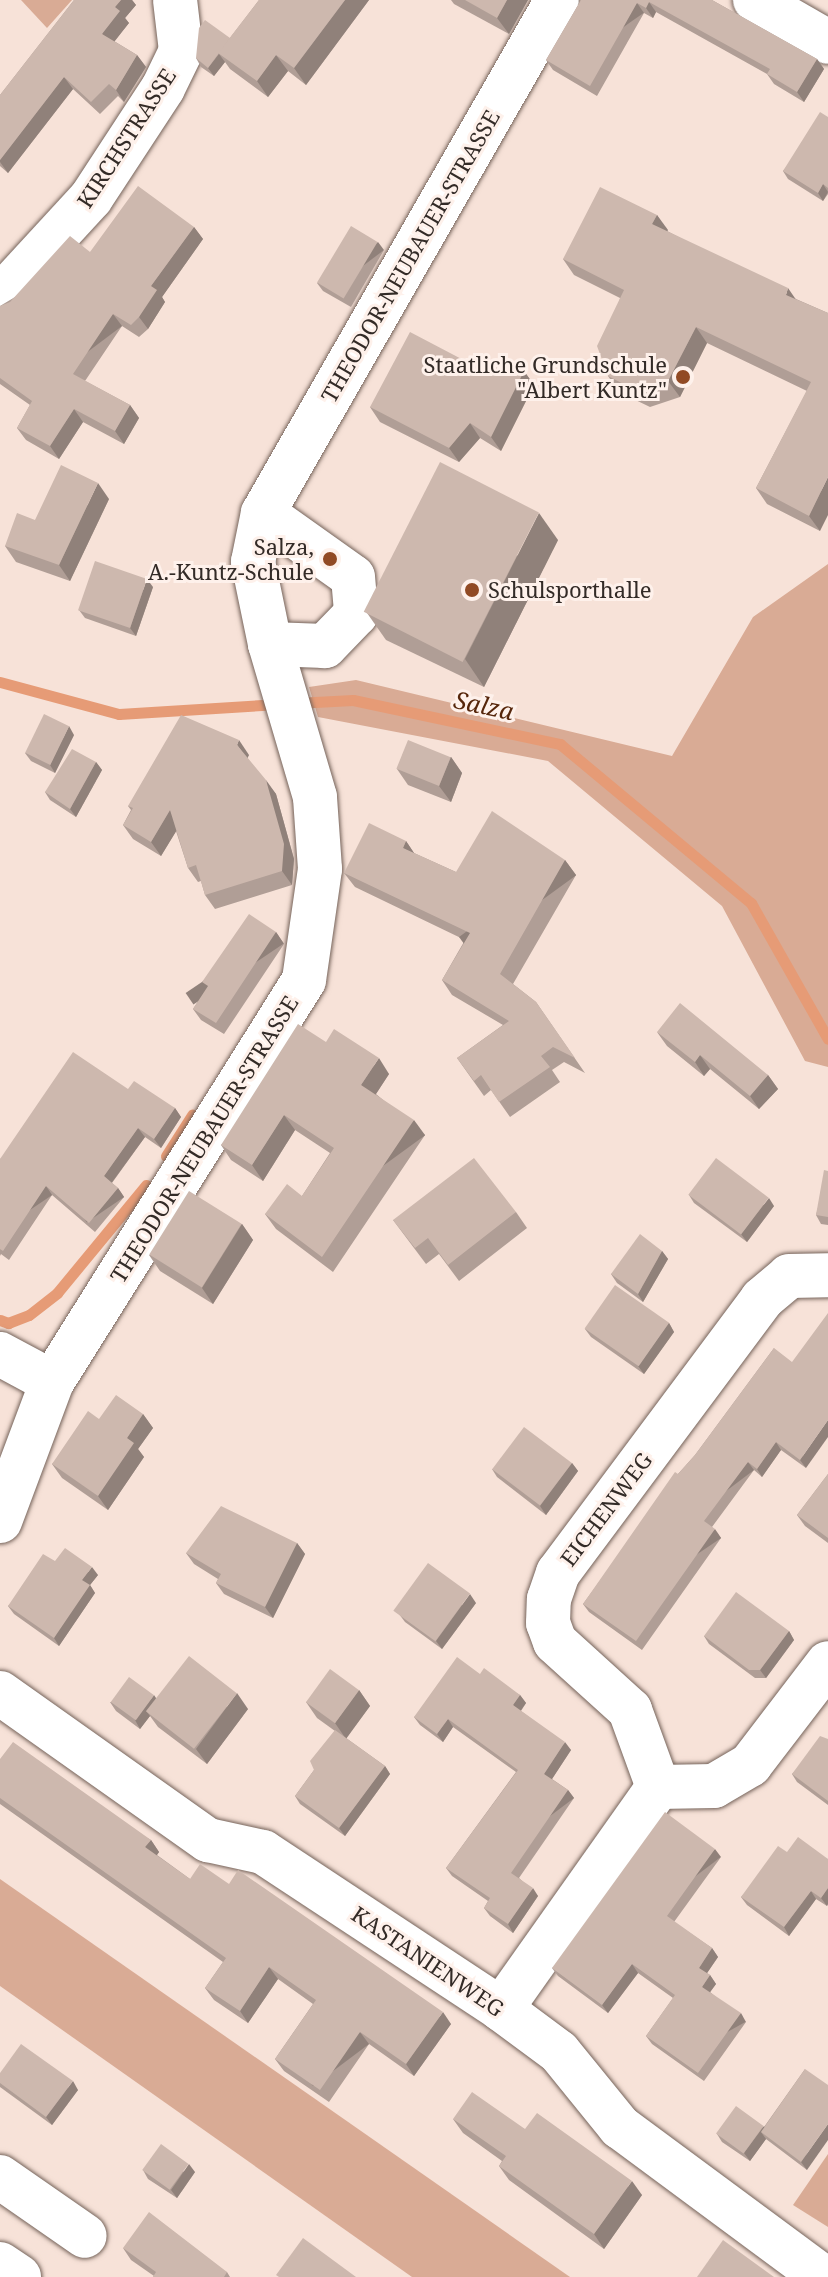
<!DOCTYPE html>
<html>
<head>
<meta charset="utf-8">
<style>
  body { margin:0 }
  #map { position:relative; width:828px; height:2277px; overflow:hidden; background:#f7e2d8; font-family:"Noto Serif",serif }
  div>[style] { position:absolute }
  .green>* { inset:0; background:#d9ab95 }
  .stream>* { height:11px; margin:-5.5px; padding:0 5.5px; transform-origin:5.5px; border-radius:5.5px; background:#e69b76 }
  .roads { filter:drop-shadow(0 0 2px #75635a) drop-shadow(0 0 2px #75635a) }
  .minor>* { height:44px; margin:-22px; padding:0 22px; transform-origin:22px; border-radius:22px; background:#fff }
  .wall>* { inset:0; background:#b09e96 }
  .shaded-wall>* { inset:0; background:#90817a; transform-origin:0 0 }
  .building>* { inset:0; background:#cdb8ae; transform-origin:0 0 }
  .dots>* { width:22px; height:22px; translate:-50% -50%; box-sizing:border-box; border:4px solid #fef1eb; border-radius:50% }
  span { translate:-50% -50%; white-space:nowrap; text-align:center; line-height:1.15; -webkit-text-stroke:6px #fef1eb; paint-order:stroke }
  .street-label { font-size:22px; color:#332b27 }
  .poi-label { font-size:22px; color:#332b27 }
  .right { translate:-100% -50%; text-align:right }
  .left { translate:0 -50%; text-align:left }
  .water-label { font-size:24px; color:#56260b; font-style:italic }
</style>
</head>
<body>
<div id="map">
  <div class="green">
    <i style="clip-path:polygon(21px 0,72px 0,47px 28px)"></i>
    <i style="clip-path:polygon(828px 564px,828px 1067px,805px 1061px,722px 906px,548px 761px,318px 717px,309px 687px,356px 680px,672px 756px,753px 617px)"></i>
    <i style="clip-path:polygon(0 1879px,570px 2277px,412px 2277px,0 1986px)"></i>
    <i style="clip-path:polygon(828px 2154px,828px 2227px,793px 2205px)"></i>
  </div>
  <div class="stream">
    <i style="left:0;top:682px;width:123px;rotate:15.1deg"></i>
    <i style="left:119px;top:714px;width:160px;rotate:-3.6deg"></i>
    <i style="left:296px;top:703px;width:57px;rotate:-3deg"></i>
    <i style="left:353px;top:700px;width:212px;rotate:12deg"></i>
    <i style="left:560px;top:744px;width:249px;rotate:39.8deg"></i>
    <i style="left:751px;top:903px;width:156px;rotate:60.5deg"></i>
    <i style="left:166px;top:1156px;width:49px;rotate:-57.6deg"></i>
    <i style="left:0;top:1320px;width:9px;rotate:21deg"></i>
    <i style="left:8px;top:1323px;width:22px;rotate:-21deg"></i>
    <i style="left:29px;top:1315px;width:36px;rotate:-38deg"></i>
    <i style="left:57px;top:1293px;width:140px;rotate:-50.5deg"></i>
  </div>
  <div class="roads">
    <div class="minor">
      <i style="left:755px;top:0;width:84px;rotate:29.9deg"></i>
      <i style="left:0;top:297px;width:134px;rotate:-47.4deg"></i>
      <i style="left:91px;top:198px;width:131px;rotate:-56.8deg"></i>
      <i style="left:163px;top:88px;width:41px;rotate:-64.1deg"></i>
      <i style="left:181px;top:51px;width:51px;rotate:-96.7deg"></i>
      <i style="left:263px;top:513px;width:110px;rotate:35.4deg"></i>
      <i style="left:353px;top:577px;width:37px;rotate:85deg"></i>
      <i style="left:356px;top:614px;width:45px;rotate:134.1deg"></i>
      <i style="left:325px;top:646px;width:55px;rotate:-177.9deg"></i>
      <i style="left:0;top:1354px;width:59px;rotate:28.3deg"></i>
      <i style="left:0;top:1521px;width:148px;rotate:-69.5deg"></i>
      <i style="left:52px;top:1382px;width:474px;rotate:-57.9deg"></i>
      <i style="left:304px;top:980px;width:112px;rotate:-81.8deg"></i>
      <i style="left:320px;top:869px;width:72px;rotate:-94deg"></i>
      <i style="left:315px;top:797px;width:159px;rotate:-106.4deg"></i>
      <i style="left:270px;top:644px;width:84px;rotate:-101.7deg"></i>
      <i style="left:253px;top:562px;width:50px;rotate:-78.5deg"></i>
      <i style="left:263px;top:513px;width:591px;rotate:-60.18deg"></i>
      <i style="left:0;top:1693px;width:255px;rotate:35.3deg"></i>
      <i style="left:208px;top:1840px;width:56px;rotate:12.3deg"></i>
      <i style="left:263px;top:1852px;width:285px;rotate:33.4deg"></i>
      <i style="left:501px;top:2009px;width:72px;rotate:36.6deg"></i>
      <i style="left:559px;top:2052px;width:97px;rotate:50.9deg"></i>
      <i style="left:620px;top:2127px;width:252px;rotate:36.5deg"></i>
      <i style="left:658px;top:1787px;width:82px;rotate:-110deg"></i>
      <i style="left:630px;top:1710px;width:101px;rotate:-137.8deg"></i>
      <i style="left:555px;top:1642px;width:20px;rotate:-110deg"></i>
      <i style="left:548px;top:1623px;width:24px;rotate:-88deg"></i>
      <i style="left:549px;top:1599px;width:28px;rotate:-71deg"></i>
      <i style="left:558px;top:1573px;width:342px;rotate:-53.3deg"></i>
      <i style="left:762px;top:1299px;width:35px;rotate:-40deg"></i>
      <i style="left:789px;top:1276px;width:39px;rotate:-1deg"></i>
      <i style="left:658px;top:1787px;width:56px;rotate:-1deg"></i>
      <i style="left:714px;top:1786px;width:42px;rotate:-30.3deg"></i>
      <i style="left:750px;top:1765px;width:128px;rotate:-52.6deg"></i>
      <i style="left:501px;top:2009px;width:272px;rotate:-54.7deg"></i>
      <i style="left:0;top:2177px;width:103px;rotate:34.8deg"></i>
      <i style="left:0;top:2264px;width:23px;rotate:34deg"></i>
    </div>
  </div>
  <div class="wall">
    <i style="clip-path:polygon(74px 0,132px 0,136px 5px,125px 18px,129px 23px,114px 41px,137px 55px,146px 67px,124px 102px,118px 96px,100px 114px,73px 89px,8px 173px,0 166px,0 95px)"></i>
    <i style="clip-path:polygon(259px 0,369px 0,306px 85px,288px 71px,268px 97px,230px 69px,225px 62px,214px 76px,201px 67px,196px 58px,230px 38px)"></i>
    <i style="clip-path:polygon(451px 0,528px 0,509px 34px,454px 4px)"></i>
    <i style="clip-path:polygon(581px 0,712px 0,817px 59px,824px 69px,804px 102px,774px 84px,767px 74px,656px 12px,653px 18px,644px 13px,597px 96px,553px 70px,546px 60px)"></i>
    <i style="clip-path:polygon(828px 117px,828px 194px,823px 201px,788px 179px,783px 171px)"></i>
    <i style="clip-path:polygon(657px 215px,667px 231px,796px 299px,828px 313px,820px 531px,767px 504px,756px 488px,807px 391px,707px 343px,680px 397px,650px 407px,619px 392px,608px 376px,620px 298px,574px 275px,563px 259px)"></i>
    <i style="clip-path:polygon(194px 227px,203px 239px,162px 297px,165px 302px,148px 329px,139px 337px,122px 326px,85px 381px,130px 405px,139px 418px,124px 444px,83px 422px,59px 459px,26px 440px,17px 428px,30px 405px,0 384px,0 306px,90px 252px)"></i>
    <i style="clip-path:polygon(384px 250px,351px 307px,323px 291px,317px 283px)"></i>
    <i style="clip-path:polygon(524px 371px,534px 385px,501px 451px,480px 438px,459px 462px,380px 422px,370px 407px,492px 375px)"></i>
    <i style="clip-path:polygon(109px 499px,70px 581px,16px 562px,5px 546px,35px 520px)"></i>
    <i style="clip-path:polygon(558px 540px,484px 687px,386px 640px,367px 613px)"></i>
    <i style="clip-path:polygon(153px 587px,136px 636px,85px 618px,79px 610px)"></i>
    <i style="clip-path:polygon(74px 735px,55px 773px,31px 761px,25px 753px)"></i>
    <i style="clip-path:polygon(249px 755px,247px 758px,276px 794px,294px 859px,292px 885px,215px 909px,205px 895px,201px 881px,198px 882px,188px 868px,176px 831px,161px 856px,133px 839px,123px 825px,131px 810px,128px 806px)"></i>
    <i style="clip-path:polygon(451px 757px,462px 773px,451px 802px,408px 785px,397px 769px)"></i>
    <i style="clip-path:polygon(96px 762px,102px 770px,76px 817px,50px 800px,45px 792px)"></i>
    <i style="clip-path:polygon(406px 841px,414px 853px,456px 872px,565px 860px,576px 875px,513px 984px,536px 1002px,585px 1073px,564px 1062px,552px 1070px,560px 1082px,510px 1117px,491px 1090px,484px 1096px,457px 1058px,503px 1025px,452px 995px,442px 980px,465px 940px,355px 887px,344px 873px)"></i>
    <i style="clip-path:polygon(276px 932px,284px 944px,224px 1034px,201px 1020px,193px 1009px,206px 989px,202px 982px)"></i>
    <i style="clip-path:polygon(657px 1032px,768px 1075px,778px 1089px,759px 1109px,710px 1069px,704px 1076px,667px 1046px)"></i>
    <i style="clip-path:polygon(326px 1042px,389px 1074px,376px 1094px,425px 1135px,333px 1272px,276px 1229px,265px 1214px,302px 1196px,330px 1153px,295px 1130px,263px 1181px,231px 1160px,221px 1145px)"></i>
    <i style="clip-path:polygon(128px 1089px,175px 1108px,181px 1117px,161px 1148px,145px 1137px,112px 1183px,118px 1188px,124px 1197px,95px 1232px,52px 1195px,9px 1260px,1px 1254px,0 1256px,0 1159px)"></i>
    <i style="clip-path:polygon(828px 1171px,828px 1225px,821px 1224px,816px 1215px)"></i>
    <i style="clip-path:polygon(689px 1195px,774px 1206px,747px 1242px,694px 1203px)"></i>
    <i style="clip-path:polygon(516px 1212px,527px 1228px,459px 1281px,439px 1254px,426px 1264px,393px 1220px)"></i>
    <i style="clip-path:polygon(242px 1224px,253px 1240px,213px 1304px,160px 1271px,149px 1255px)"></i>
    <i style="clip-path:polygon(662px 1251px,668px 1259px,643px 1302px,617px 1283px,611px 1274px)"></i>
    <i style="clip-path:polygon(669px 1323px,674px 1332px,644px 1374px,591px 1337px,585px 1329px)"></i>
    <i style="clip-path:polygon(774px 1348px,806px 1468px,781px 1450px,762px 1477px,754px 1470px,712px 1527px,721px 1538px,642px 1650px,589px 1612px,583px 1604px,678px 1474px,695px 1455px)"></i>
    <i style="clip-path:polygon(143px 1414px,153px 1428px,138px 1449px,144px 1457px,108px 1510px,62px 1478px,52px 1464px,99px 1419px)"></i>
    <i style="clip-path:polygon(572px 1463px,578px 1471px,546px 1515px,497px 1477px,492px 1469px)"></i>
    <i style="clip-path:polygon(828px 1474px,828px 1543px,805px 1526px,797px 1515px)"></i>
    <i style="clip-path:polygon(297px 1543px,305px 1554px,273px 1618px,224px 1594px,216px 1583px,218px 1579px,194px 1564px,186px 1553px)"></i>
    <i style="clip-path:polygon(55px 1561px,98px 1575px,90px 1585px,95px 1593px,59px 1646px,14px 1614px,8px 1606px)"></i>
    <i style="clip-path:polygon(476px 1603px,442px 1649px,405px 1622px,399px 1614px)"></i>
    <i style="clip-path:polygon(789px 1631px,794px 1640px,766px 1678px,755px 1678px,709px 1644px,704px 1636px)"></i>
    <i style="clip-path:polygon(480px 1674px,520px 1695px,526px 1703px,521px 1711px,571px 1750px,552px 1779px,568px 1790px,574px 1798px,519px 1878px,538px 1896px,513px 1933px,490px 1916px,484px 1908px,488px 1901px,452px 1876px,446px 1868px,516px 1772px,453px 1727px,443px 1742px,420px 1725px,414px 1717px)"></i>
    <i style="clip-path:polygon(359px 1690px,370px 1706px,346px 1738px,385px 1766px,390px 1774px,345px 1836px,300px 1804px,295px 1796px,314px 1770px,335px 1731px,317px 1718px,306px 1702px)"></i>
    <i style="clip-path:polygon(156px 1699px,248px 1709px,207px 1764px,158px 1727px,150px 1716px,140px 1729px,116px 1711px,110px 1702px)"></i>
    <i style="clip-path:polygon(828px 1739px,828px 1805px,797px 1782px,792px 1774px)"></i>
    <i style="clip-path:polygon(0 1759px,151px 1840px,159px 1852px,157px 1855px,190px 1879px,229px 1884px,451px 2024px,414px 2076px,369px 2044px,329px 2102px,284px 2071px,275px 2059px,313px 2004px,278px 1979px,248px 2023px,214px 2000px,205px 1988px,223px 1962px,0 1804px)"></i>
    <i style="clip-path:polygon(787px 1852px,828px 1859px,828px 1904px,827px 1906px,816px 1899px,789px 1936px,747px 1905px,741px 1897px)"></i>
    <i style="clip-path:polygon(721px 1857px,674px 1922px,712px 1948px,718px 1957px,707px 1973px,710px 1975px,716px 1984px,710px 1992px,746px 2022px,704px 2081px,652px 2044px,646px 2036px,673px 1998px,638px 1973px,608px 2013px,558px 1976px,552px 1968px)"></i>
    <i style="clip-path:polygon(805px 2069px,807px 2170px,766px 2139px,750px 2161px,722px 2142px,717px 2134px,764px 2127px)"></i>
    <i style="clip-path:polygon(0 2073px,78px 2090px,52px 2125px,0 2087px)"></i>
    <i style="clip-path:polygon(453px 2119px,525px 2129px,642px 2195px,604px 2249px,509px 2180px,499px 2166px,502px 2161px,463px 2133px)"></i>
    <i style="clip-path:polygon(143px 2170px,195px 2172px,177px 2198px,148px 2179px)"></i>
    <i style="clip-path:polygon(123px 2248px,227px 2272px,230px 2277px,153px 2277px,154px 2276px,131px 2260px)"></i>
  </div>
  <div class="shaded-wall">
    <i style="clip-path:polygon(121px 0,132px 0,136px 5px,125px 18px,129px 23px,111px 46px,102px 34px,115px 7px)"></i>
    <i style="clip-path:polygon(345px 0,369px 0,306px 85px,294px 68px)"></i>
    <i style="clip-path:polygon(507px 0,528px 0,509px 34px,497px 18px)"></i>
    <i style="clip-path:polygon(649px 2px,656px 12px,653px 18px,646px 8px)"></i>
    <i style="left:637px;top:3px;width:12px;height:95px;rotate:55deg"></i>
    <i style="clip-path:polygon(219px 54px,225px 62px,214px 76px,208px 68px)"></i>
    <i style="clip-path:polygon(137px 55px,146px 67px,124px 102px,116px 90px)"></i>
    <i style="clip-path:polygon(276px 55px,288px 71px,268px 97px,257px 81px)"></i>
    <i style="clip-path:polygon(817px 59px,824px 69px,804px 102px,797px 92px)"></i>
    <i style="clip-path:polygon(64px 77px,73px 89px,8px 173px,0 162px,0 160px)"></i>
    <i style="clip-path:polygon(823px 184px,828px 192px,823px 201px,818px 193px)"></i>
    <i style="clip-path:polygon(657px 215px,668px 230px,663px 240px,652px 224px)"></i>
    <i style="clip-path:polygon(194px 227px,203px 239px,162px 297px,165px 302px,148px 329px,139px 317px,151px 286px)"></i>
    <i style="left:378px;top:242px;width:10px;height:66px;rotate:53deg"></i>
    <i style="clip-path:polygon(788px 288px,799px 304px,786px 295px)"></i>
    <i style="left:113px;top:314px;width:15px;height:72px;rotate:53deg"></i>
    <i style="clip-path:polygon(696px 327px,707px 343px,680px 397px,668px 381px)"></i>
    <i style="clip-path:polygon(524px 371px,534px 385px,501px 451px,491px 437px)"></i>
    <i style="clip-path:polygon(130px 405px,139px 418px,124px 444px,115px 431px)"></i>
    <i style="clip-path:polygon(74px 409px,83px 422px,59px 459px,50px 446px)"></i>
    <i style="clip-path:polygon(470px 423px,480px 438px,459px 462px,449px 448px)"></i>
    <i style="clip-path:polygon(828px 477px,828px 515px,820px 531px,809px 516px)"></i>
    <i style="clip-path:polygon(98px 483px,109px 499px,70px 581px,59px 565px)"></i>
    <i style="clip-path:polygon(539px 513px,558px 540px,484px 687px,465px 659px)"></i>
    <i style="clip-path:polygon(147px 579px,153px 587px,136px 636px,130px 628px)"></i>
    <i style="clip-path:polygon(69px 726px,74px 735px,55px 773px,50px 765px)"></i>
    <i style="clip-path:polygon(239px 740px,249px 755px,247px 759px,237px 745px)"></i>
    <i style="clip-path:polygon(451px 757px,462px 773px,451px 802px,439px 786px)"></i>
    <i style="clip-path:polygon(96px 762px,102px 770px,76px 817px,70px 809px)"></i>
    <i style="clip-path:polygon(266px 780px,276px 794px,294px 859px,292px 885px,282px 871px)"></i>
    <i style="clip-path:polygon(170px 810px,180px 825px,161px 856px,151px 842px)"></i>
    <i style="clip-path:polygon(406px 841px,416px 856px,403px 848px)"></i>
    <i style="left:565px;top:860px;width:19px;height:131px;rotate:54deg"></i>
    <i style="left:276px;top:932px;width:14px;height:109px;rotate:56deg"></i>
    <i style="clip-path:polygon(700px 1055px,710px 1069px,704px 1076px,695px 1062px)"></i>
    <i style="clip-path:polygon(379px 1058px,389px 1074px,372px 1100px,361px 1085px)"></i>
    <i style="clip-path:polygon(768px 1075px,778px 1089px,759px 1109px,750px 1096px)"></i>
    <i style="clip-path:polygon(175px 1108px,181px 1117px,161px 1148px,154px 1139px)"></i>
    <i style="clip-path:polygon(284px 1115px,295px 1130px,263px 1181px,252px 1165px)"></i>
    <i style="left:414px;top:1120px;width:19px;height:165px;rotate:54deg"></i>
    <i style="clip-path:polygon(138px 1128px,145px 1137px,110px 1185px,104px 1176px)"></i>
    <i style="left:46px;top:1186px;width:11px;height:78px;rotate:56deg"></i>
    <i style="left:118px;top:1188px;width:11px;height:45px;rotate:56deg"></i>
    <i style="clip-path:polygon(769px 1198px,774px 1206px,747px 1242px,741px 1234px)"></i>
    <i style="clip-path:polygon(242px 1224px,253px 1240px,213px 1304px,202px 1288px)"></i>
    <i style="clip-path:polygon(662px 1251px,668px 1259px,643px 1302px,638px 1294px)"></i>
    <i style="clip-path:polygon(669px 1323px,674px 1332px,644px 1374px,638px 1366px)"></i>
    <i style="clip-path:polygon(143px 1414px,153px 1428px,138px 1449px,144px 1457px,108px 1510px,98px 1496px,127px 1438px)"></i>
    <i style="clip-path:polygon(828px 1420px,828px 1437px,806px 1468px,800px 1460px)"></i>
    <i style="clip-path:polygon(776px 1442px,781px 1450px,762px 1477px,757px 1469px)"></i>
    <i style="left:748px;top:1462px;width:10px;height:74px;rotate:53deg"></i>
    <i style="clip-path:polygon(572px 1463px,578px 1471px,546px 1515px,540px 1506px)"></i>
    <i style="left:715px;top:1529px;width:11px;height:137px;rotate:56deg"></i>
    <i style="clip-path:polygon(297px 1543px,305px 1554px,273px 1618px,265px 1607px)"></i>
    <i style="clip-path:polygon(92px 1567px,98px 1575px,90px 1585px,95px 1593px,59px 1646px,54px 1638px,82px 1580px)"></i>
    <i style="clip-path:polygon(470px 1594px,476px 1603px,442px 1649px,436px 1641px)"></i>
    <i style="clip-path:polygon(789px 1631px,794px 1640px,766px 1678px,760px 1670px)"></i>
    <i style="clip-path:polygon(359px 1690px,370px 1706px,346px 1739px,335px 1723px)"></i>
    <i style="clip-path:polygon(237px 1693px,248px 1709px,207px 1764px,196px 1749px)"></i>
    <i style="clip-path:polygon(154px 1695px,160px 1704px,147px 1712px,150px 1716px,140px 1729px,135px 1720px)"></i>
    <i style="clip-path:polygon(520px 1695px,526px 1703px,519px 1713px,513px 1705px)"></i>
    <i style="clip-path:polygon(448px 1719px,453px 1727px,443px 1742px,437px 1734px)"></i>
    <i style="clip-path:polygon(565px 1742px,571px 1750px,550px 1782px,544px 1774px)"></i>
    <i style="clip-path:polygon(385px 1766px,390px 1774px,345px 1836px,339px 1828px)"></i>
    <i style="left:568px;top:1790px;width:10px;height:101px;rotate:53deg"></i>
    <i style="clip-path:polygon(151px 1840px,159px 1852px,154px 1859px,145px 1847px)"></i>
    <i style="left:715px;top:1849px;width:10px;height:82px;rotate:53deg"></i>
    <i style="clip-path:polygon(533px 1888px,538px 1896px,513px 1933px,508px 1924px)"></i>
    <i style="clip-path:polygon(828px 1888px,828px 1904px,827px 1906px,821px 1898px)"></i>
    <i style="clip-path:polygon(811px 1891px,816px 1899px,789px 1936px,784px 1927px)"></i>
    <i style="clip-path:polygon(712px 1948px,718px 1957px,705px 1976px,699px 1968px)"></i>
    <i style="clip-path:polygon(632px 1964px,638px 1973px,608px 2013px,602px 2005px)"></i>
    <i style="clip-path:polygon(269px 1967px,278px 1979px,248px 2023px,240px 2011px)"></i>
    <i style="clip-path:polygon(710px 1975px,716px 1984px,708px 1995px,702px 1987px)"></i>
    <i style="clip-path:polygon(443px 2012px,451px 2024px,414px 2076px,406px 2064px)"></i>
    <i style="left:741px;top:2013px;width:10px;height:74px;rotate:61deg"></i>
    <i style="left:360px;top:2032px;width:15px;height:70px;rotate:53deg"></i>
    <i style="clip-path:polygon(73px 2081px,78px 2090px,52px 2125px,46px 2117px)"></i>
    <i style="clip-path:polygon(828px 2124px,828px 2140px,807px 2170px,801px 2162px)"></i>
    <i style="clip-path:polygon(764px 2126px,769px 2134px,761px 2132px,766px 2139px,750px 2161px,744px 2153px)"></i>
    <i style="clip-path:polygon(189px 2164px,195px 2172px,177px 2198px,171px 2190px)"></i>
    <i style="clip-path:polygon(632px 2181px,642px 2195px,604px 2249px,594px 2234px)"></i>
  </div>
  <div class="building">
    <i style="clip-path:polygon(74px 0,121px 0,115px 7px,120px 11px,102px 34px,137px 55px,116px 90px,109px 84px,91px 102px,64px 77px,0 160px,0 95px)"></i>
    <i style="clip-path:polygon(259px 0,345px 0,294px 68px,276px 55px,257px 81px,218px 53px)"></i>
    <i style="clip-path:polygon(465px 0,507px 0,497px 18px)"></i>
    <i style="clip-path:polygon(581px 0,712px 0,817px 59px,797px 92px,767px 74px,770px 69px,649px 2px,646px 8px,637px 3px,590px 86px,546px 60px)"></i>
    <i style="clip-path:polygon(205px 20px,230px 38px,208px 68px,196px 58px,199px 28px)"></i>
    <i style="clip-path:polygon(820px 112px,828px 117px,828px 188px,823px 184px,818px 193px,783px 171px)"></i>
    <i style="clip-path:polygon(138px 186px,194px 227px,151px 286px,157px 290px,139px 317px,131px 325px,113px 314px,73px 374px,130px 405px,115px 431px,74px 409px,50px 446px,17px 428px,32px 401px,0 378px,0 306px,10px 302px,70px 236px,90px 252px)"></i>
    <i style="clip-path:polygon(600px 187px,657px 215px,652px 224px,788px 288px,786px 295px,828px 313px,828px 477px,809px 516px,756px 488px,811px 382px,696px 327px,668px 381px,639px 392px,608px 376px,597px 346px,624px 290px,563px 259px)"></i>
    <i style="left:351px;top:226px;width:31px;height:66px;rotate:31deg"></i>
    <i style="clip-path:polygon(410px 332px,492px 375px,500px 358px,524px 371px,491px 437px,470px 423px,449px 448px,370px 407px)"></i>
    <i style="left:440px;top:462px;width:111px;height:168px;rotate:27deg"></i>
    <i style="clip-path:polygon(61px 465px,98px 483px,59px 565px,5px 546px,17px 513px,35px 520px)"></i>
    <i style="left:95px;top:561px;width:55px;height:52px;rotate:19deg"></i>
    <i style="left:44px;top:714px;width:28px;height:43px;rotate:26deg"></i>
    <i style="clip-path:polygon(181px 715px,239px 740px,237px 745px,266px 780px,284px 844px,282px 871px,205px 895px,196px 865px,188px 868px,170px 810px,151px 842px,123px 825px,133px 808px,128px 806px)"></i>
    <i style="left:408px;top:740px;width:46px;height:31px;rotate:22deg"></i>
    <i style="clip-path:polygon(72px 749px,96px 762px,70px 809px,45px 792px)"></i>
    <i style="clip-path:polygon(492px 811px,565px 860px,500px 974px,536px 1002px,575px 1058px,553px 1047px,541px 1056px,550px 1067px,499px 1102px,481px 1075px,474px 1081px,457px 1058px,509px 1021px,442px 980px,470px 933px,344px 873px,369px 823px,406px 841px,403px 848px,456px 872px)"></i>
    <i style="clip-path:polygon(249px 914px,276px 932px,216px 1023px,193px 1009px,208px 986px,202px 982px)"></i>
    <i style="clip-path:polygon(680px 1003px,768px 1075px,750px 1096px,700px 1055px,695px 1062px,657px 1032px)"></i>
    <i style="clip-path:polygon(298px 1024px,326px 1042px,334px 1029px,379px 1058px,361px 1085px,414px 1120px,322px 1257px,265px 1214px,287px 1184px,302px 1196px,334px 1148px,284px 1115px,252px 1165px,221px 1145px)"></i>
    <i style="clip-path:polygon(73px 1052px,128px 1089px,134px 1081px,175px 1108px,154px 1139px,138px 1128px,104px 1176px,118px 1188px,89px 1223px,46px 1186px,3px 1251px,0 1249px,0 1159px)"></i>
    <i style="clip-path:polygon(474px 1158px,516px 1212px,448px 1265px,428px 1238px,415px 1248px,393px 1220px)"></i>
    <i style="left:716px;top:1158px;width:66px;height:46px;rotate:37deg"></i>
    <i style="clip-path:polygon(824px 1170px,828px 1171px,828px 1217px,816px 1215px)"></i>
    <i style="left:189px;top:1191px;width:62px;height:75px;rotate:32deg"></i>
    <i style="clip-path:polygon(640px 1234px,662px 1251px,638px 1294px,611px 1274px)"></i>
    <i style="left:615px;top:1285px;width:66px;height:53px;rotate:35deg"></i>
    <i style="clip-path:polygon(828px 1313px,828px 1420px,800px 1460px,776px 1442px,757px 1469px,748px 1462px,704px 1521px,715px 1529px,636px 1641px,583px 1604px,675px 1472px,678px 1474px,695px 1455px,774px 1348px,792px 1362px)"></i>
    <i style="clip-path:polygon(116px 1395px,143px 1414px,127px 1438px,134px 1443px,98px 1496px,52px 1464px,88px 1411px,99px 1419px)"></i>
    <i style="left:524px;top:1427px;width:60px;height:53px;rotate:37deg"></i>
    <i style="clip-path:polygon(828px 1474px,828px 1538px,797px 1515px)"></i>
    <i style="clip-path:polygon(221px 1506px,297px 1543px,265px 1607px,216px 1583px,221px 1574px,186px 1553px)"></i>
    <i style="clip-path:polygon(65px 1548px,92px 1567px,82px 1580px,90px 1585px,54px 1638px,8px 1606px,43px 1554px,55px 1561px)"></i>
    <i style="left:428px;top:1563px;width:52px;height:59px;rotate:36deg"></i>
    <i style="clip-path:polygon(736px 1592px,789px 1631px,760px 1670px,749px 1670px,704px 1636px)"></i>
    <i style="left:189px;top:1656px;width:61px;height:70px;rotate:38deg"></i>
    <i style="clip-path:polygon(457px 1657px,480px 1674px,484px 1668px,520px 1695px,513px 1705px,565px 1742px,544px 1774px,568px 1790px,511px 1873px,533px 1888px,508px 1924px,484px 1908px,490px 1898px,446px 1868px,518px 1770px,448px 1719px,437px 1734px,414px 1717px)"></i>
    <i style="left:330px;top:1669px;width:36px;height:41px;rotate:36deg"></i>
    <i style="left:129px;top:1677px;width:31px;height:31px;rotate:36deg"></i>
    <i style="clip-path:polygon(335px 1730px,385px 1766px,339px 1828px,295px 1796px,314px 1770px,310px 1761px)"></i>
    <i style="clip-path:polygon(820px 1736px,828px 1739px,828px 1801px,792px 1774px)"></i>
    <i style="clip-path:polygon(13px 1742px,151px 1840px,145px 1847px,190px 1879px,200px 1864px,229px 1884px,238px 1870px,443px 2012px,406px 2064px,360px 2032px,320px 2090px,275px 2059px,316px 2000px,269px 1967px,240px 2011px,205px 1988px,226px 1958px,0 1798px,0 1759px)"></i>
    <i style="clip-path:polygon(665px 1812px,715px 1849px,667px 1916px,712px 1948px,699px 1968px,710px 1975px,702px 1987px,741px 2013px,698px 2073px,646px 2036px,675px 1995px,632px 1964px,602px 2005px,552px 1968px)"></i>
    <i style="clip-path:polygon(798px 1837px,828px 1859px,828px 1888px,821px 1898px,811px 1891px,784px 1927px,741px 1897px,778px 1846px,787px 1852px)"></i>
    <i style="clip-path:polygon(21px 2044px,73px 2081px,46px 2117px,0 2083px,0 2073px)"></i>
    <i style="clip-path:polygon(805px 2069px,828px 2085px,828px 2124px,801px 2162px,761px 2132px)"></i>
    <i style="clip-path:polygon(472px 2092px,525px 2129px,537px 2113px,632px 2181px,594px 2234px,499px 2166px,506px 2156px,453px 2119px)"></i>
    <i style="left:736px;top:2106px;width:34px;height:34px;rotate:36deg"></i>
    <i style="left:161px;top:2144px;width:34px;height:32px;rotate:36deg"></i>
    <i style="clip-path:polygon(149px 2212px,227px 2272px,224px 2277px,153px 2277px,156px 2272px,123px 2248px)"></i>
    <i style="clip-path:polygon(303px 2238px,356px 2277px,279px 2277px,276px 2275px)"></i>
    <i style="clip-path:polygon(723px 2240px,774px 2277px,697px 2277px)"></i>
  </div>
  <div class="dots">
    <i style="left:683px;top:377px;background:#914a24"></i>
    <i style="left:330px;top:559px;background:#914a24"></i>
    <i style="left:472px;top:590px;background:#914a24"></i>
  </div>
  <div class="street-label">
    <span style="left:126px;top:138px;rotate:-57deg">KIRCHSTRASSE</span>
    <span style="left:410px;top:256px;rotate:-60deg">THEODOR-NEUBAUER-STRASSE</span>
    <span style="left:204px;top:1139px;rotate:-58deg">THEODOR-NEUBAUER-STRASSE</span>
    <span style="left:606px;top:1509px;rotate:-53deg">EICHENWEG</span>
    <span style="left:428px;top:1961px;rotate:34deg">KASTANIENWEG</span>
  </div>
  <div class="poi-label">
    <span class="right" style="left:667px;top:377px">Staatliche Grundschule<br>"Albert Kuntz"</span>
    <span class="right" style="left:314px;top:559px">Salza,<br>A.-Kuntz-Schule</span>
    <span class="left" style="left:488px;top:590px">Schulsporthalle</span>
  </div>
  <div class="water-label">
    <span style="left:484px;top:705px;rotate:12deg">Salza</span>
  </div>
</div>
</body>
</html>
